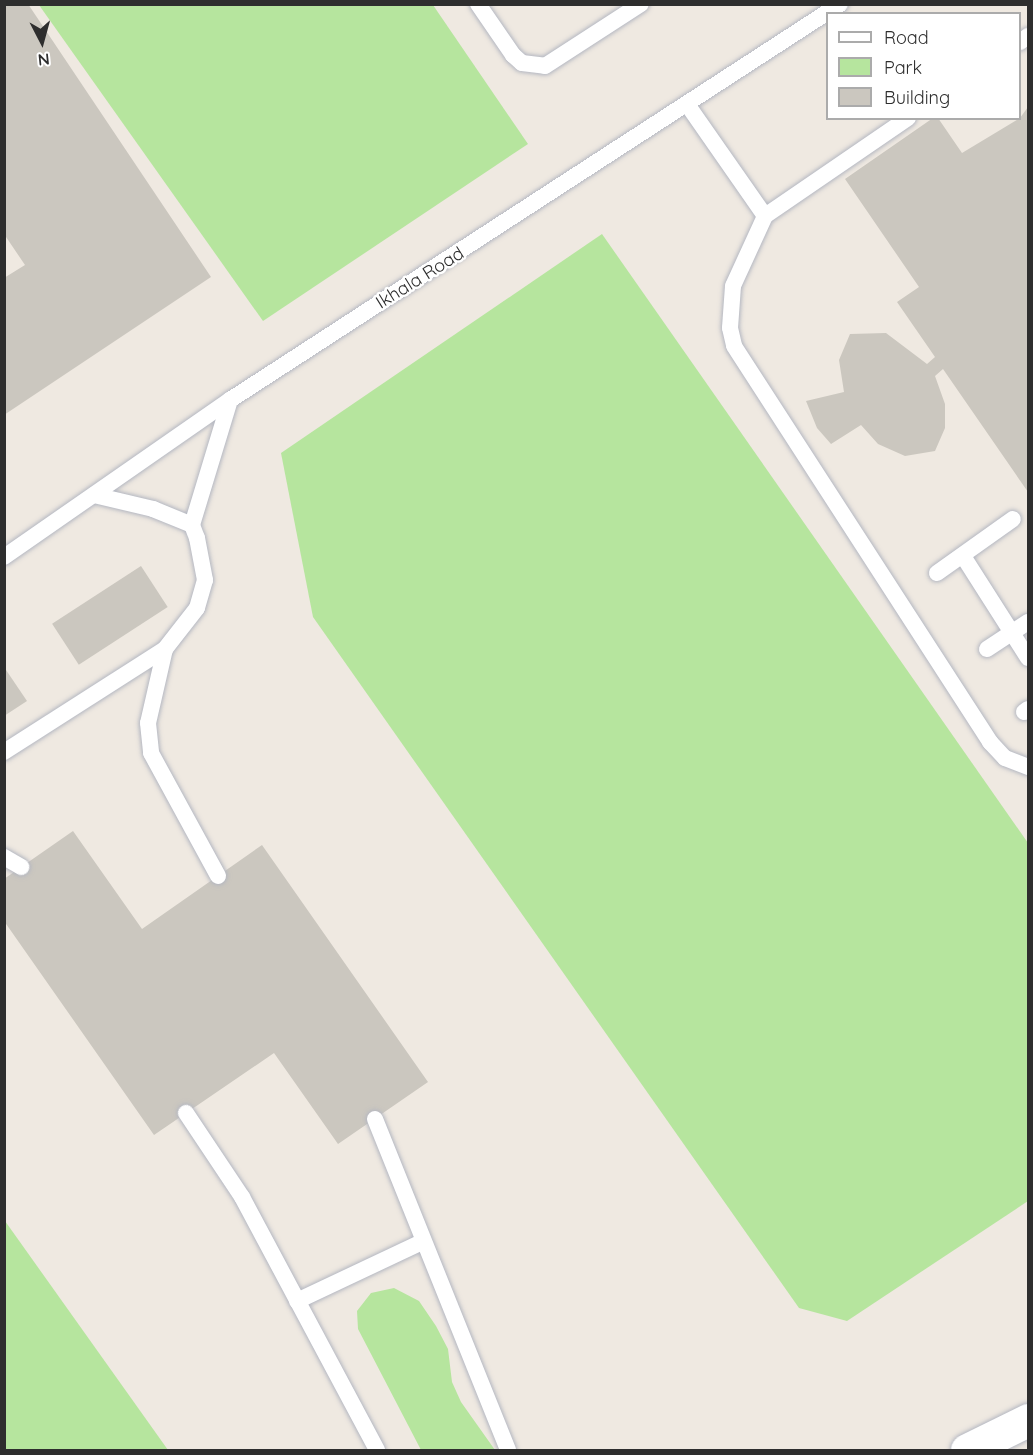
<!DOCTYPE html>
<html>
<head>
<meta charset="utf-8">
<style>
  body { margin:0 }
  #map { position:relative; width:1033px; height:1455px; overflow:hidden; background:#efe9e1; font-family:Quicksand,sans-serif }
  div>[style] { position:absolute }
  .green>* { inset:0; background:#b6e59e }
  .building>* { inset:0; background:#cbc7bf; transform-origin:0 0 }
  .roads { filter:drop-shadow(0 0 2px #b4b7c1) drop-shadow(0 0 2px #b4b7c1) }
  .service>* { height:16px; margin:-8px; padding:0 8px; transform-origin:8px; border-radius:8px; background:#fff }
  .tertiary>* { height:33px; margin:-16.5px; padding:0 16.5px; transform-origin:16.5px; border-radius:16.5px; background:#fff }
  span { translate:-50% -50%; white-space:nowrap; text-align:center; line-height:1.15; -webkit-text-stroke:5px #fff; paint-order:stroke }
  .street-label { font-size:18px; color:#2e2e2e }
  .frame { position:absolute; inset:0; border:6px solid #2e2e2e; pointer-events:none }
  .legend { position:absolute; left:826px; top:12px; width:195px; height:108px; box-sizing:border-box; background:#fff; border:2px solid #ababab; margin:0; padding:8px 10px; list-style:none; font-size:18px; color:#2e2e2e }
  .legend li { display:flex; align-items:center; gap:12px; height:30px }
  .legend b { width:30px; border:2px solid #ababab }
  .north { position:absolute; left:12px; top:12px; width:60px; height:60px; -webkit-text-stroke:4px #fff; paint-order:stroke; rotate:174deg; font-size:16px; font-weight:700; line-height:24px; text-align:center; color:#2e2e2e }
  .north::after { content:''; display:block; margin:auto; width:21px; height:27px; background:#2e2e2e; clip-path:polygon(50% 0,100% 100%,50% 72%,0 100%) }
</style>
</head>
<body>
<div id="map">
  <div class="green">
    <i style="clip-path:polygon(39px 5px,433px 5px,528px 144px,263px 321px)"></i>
    <i style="clip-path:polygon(602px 234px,1028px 843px,1028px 1201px,847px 1321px,799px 1308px,313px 617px,281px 453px)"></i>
    <i style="clip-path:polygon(4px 1221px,5px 1221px,168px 1450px,5px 1450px)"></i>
    <i style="clip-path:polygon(394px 1288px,419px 1301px,436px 1326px,448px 1349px,452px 1382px,461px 1402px,495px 1450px,421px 1450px,358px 1329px,357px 1311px,371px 1293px)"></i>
  </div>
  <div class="building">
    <i style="clip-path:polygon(4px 4px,28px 4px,211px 277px,4px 415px,4px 278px,25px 265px,4px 234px)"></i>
    <i style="clip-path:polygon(1028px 107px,1028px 492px,943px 369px,935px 376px,945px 404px,945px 428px,935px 451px,905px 456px,878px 444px,861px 425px,831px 444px,817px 428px,806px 401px,844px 392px,839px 360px,850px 334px,886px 333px,927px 364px,935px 357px,897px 302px,919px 287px,845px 179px,933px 118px,938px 118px,962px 153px,1020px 118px)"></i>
    <i style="left:141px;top:566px;width:49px;height:106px;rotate:57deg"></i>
    <i style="clip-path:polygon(4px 667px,27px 701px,4px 716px)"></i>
    <i style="clip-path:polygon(73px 831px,142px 929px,262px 845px,428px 1082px,338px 1144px,274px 1053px,154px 1135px,4px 921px,4px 879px)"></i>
  </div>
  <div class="roads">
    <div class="service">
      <i style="left:478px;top:4px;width:62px;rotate:55.5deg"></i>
      <i style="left:513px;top:55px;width:12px;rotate:42deg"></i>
      <i style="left:522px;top:63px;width:23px;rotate:7deg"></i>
      <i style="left:545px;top:66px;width:114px;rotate:-32.9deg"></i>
      <i style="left:1020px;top:42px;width:10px;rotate:-37deg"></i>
      <i style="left:689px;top:107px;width:133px;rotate:55.1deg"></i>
      <i style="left:908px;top:118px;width:173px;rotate:145.6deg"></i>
      <i style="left:765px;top:216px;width:77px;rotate:114.6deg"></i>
      <i style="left:733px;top:286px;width:42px;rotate:94.1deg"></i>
      <i style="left:730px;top:328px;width:18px;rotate:77deg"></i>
      <i style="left:734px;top:346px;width:472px;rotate:57.1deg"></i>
      <i style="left:990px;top:742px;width:22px;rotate:47deg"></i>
      <i style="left:1005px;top:758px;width:25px;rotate:21deg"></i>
      <i style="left:94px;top:495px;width:61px;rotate:13.3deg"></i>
      <i style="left:153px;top:509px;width:42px;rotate:22.3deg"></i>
      <i style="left:192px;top:525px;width:14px;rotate:69deg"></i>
      <i style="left:197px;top:538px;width:43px;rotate:79.2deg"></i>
      <i style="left:205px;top:580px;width:29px;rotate:106deg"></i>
      <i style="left:197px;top:608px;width:52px;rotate:128deg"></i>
      <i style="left:165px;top:649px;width:76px;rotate:102.9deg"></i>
      <i style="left:148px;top:723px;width:30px;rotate:84deg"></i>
      <i style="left:151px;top:753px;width:140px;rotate:61.4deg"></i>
      <i style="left:192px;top:525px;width:131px;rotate:-73.1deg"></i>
      <i style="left:963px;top:556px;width:121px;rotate:57.5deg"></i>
      <i style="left:4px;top:557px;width:275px;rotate:-34.8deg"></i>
      <i style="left:230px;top:400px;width:727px;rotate:-32.99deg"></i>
      <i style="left:937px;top:573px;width:93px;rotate:-35.4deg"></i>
      <i style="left:987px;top:649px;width:49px;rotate:-33.4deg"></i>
      <i style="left:1024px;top:712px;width:5px;rotate:-37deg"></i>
      <i style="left:4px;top:752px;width:191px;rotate:-32.6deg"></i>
      <i style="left:4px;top:857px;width:20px;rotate:30deg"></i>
      <i style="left:186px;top:1113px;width:101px;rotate:56.3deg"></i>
      <i style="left:242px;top:1197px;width:287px;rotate:61.9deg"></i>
      <i style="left:375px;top:1119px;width:357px;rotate:68.1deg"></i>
      <i style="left:297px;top:1301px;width:140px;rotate:-25.3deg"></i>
    </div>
    <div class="tertiary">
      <i style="left:967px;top:1450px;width:68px;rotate:-26.2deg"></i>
    </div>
  </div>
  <div class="street-label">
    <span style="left:420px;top:278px;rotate:-32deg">Ikhala Road</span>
  </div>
  <div class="frame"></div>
  <ul class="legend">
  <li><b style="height:8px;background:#fff"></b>Road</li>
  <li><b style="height:16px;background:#b6e59e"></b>Park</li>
  <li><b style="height:16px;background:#cbc7bf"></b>Building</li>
  </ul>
  <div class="north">N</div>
</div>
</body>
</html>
